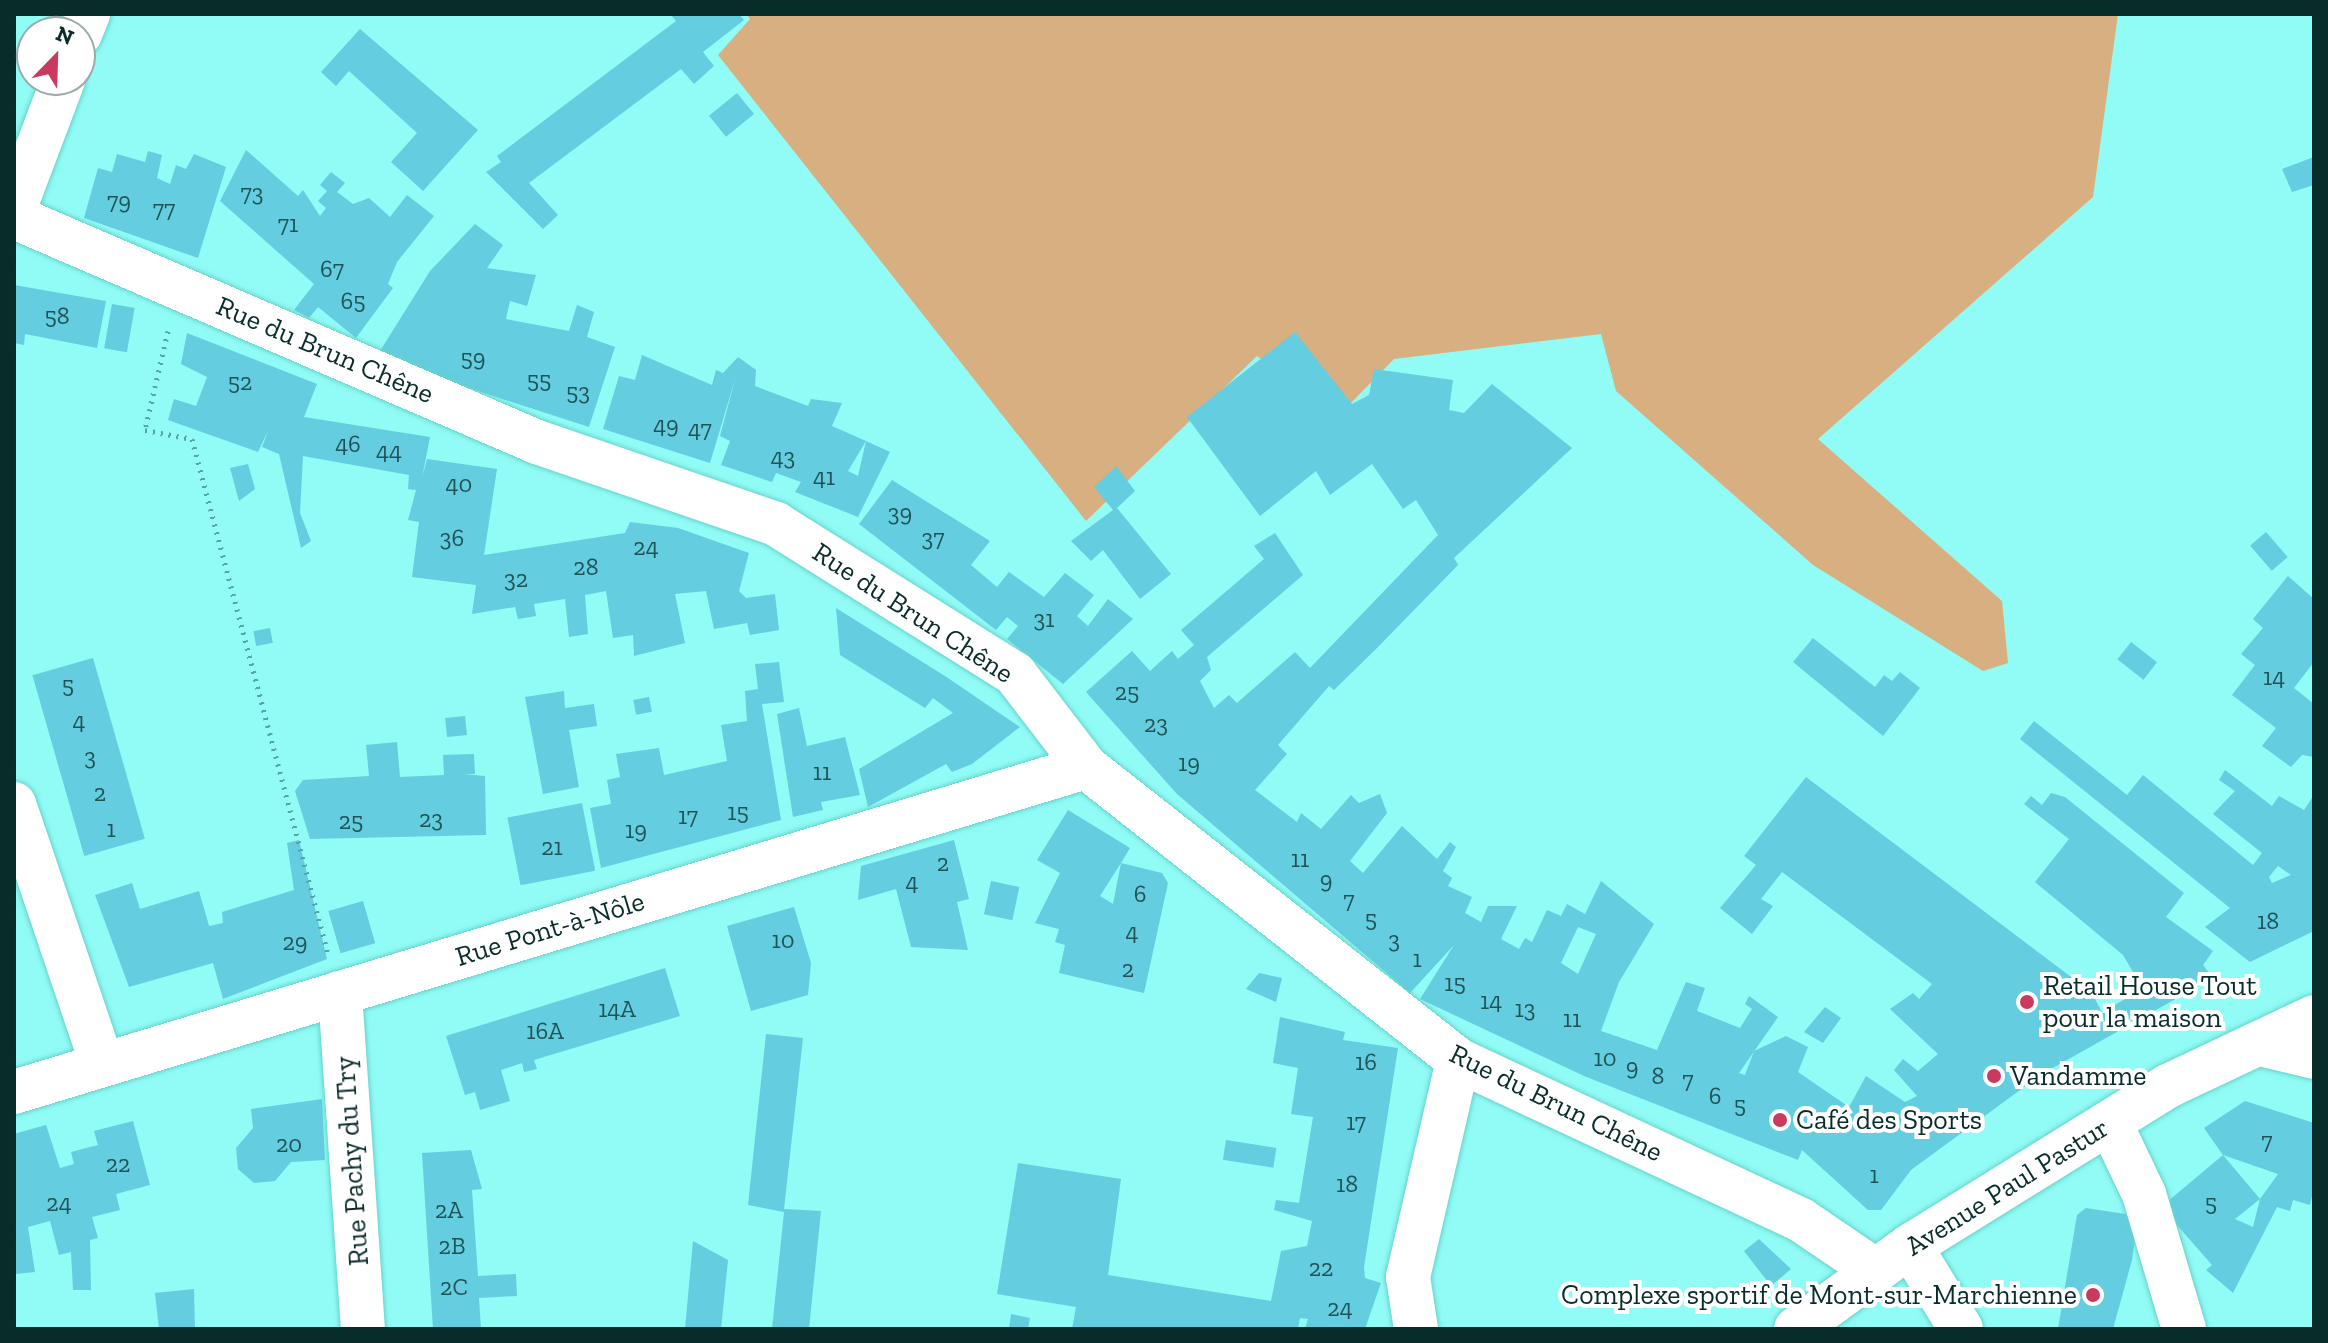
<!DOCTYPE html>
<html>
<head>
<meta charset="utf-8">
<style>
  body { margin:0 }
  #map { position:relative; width:2328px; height:1343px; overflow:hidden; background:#91fbf5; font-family:"Zilla Slab",serif }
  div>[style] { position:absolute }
  .green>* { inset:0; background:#d7af81 }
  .building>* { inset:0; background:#64cddf; transform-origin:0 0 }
  .path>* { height:5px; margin-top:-2.5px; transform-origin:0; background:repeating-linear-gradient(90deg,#57a4a0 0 2px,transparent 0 8px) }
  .roads { filter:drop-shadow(0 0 2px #66d2cc) drop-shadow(0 0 2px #66d2cc) }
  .minor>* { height:44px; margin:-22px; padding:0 22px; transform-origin:22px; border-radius:22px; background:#fff }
  .major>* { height:44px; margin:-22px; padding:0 22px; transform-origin:22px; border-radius:22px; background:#fff }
  .dots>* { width:22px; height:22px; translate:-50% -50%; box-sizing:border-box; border:4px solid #fff; border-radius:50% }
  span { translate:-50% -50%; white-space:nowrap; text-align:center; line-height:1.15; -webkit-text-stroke:8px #fff; paint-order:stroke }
  .number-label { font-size:24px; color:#1f5457 }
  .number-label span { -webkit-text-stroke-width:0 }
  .street-label { font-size:28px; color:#082c2a }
  .poi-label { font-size:28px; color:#082c2a }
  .left { translate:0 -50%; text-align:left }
  .right { translate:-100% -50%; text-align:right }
  .frame { position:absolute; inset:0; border:16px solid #082c2a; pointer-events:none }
  .north { position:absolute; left:16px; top:16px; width:80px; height:80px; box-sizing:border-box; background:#fff; border:2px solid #9cabaa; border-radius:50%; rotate:23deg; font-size:22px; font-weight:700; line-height:32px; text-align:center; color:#082c2a }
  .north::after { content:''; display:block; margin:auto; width:28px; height:36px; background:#c93a5e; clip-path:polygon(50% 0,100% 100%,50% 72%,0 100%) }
</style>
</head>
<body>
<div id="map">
  <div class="green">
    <i style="clip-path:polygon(746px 14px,2118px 14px,2093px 197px,1818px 439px,2002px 601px,2008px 663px,1983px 671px,1813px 565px,1616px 391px,1601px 334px,1394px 359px,1340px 414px,1257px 356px,1086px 521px,718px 55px,750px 19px)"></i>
  </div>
  <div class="building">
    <i style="clip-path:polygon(670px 14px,739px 14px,744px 20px,703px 52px,714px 66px,694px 84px,681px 69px,529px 183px,558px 215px,543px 229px,486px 172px,501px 162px,497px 156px,676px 21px)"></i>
    <i style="clip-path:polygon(360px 29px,478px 130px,423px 191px,391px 162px,417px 133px,349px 71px,336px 86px,321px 72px)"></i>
    <i style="left:737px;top:93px;width:27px;height:36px;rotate:51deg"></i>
    <i style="clip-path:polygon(246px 150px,298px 196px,303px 190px,320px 216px,326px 208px,318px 201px,327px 191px,320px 185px,331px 172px,345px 183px,337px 192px,353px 204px,369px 198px,390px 217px,407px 195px,434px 216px,397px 262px,388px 284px,393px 288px,356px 338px,318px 307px,309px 318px,294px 310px,314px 284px,220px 201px)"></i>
    <i style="clip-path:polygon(148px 151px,162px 155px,157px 178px,170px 184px,176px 165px,186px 169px,194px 154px,226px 167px,198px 258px,84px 218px,98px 168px,112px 172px,117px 154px,145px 162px)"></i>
    <i style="clip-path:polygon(2314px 157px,2314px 185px,2292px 192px,2282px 169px)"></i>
    <i style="clip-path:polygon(475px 224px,503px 245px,487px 268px,536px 275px,527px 306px,510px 301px,506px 319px,569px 331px,577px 305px,594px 312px,587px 337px,615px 347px,589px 427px,447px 381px,380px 351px,430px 271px)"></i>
    <i style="clip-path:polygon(14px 285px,106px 301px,97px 348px,25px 334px,24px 345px,14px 343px)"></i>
    <i style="left:112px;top:304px;width:23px;height:45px;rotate:10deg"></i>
    <i style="clip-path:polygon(evenodd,1295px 332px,1352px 404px,1369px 395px,1374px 369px,1453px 380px,1449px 410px,1464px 413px,1492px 384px,1572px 448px,1454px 558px,1458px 565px,1377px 648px,1334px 690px,1329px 686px,1278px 745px,1287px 754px,1255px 790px,1297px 822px,1301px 813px,1321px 829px,1351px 795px,1359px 803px,1380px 794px,1387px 813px,1350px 861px,1363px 873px,1402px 826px,1437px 859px,1450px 842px,1456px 847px,1443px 871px,1452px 878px,1448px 886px,1472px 897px,1465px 913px,1481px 922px,1488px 906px,1517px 906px,1501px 939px,1519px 949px,1525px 938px,1532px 942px,1547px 910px,1561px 916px,1567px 904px,1585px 914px,1601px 881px,1654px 924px,1619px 982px,1601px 1031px,1657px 1050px,1686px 982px,1705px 988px,1697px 1011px,1740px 1028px,1752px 1009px,1745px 1004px,1749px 996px,1778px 1017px,1739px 1073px,1745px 1075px,1754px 1051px,1786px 1036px,1808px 1047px,1798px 1072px,1849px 1107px,1866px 1076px,1905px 1102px,1917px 1096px,1894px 1070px,1903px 1059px,1918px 1071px,1938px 1054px,1890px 1009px,1913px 993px,1919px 999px,1932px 984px,1782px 872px,1761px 899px,1773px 906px,1752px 934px,1720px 908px,1756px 865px,1744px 856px,1806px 777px,2091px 992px,2102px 1012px,2143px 989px,2123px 955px,2035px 882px,2069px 839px,2024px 804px,2031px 796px,2042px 805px,2051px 793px,2065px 797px,2184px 893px,2166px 917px,2213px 951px,2203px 965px,2213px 978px,2042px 1074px,1911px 1170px,1881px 1210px,1868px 1210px,1802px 1150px,1798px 1160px,1584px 1076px,1420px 999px,1454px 945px,1410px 993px,1177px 794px,1086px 692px,1132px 651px,1150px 671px,1172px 651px,1178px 659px,1194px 645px,1181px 630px,1264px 559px,1254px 546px,1275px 533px,1303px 575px,1207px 657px,1211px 670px,1200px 681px,1214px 708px,1229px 695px,1237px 703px,1295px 652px,1310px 668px,1438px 535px,1416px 500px,1403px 509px,1372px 464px,1330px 495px,1316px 471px,1260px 516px,1187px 417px,1295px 332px,1578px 927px,1596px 934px,1578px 974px,1561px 963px,1578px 927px)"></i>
    <i style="clip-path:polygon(187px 333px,317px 384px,304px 417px,430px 437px,422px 478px,427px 459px,497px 469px,484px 555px,625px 533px,630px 522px,678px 528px,749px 553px,739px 591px,746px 598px,775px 594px,779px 630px,750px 635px,747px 623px,714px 629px,706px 591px,675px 594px,685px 643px,634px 656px,633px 635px,613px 638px,606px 591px,585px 595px,588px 634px,569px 637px,565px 599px,534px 604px,536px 616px,518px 619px,515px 607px,472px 614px,476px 585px,412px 577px,419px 522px,408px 520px,416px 490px,408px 489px,409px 475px,303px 456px,300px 513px,311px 541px,301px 548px,279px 454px,262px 447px,269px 429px,258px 452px,168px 420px,174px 399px,196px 406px,207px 377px,181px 364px)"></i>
    <i style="clip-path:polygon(642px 355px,712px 385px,716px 370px,723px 373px,738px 357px,756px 370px,755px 386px,808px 406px,811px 399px,842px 403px,832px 426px,866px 441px,848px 471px,858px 476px,866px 441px,890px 452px,858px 517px,795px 492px,801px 482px,776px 473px,772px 482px,721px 465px,730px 441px,720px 436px,736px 376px,710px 463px,603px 429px,619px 376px,635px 380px)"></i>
    <i style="clip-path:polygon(248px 464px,255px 489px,239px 501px,230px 468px)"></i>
    <i style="clip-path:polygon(1116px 466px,1135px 491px,1117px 508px,1171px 574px,1140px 599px,1103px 550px,1091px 561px,1071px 541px,1113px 510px,1094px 487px)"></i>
    <i style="clip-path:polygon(892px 480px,990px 541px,971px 565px,997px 587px,1009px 572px,1044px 597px,1065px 573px,1094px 595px,1077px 616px,1088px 626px,1108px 599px,1133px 619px,1063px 684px,1007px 639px,1018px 626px,1007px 617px,996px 630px,859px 524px)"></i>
    <i style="left:2266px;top:532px;width:33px;height:21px;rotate:49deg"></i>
    <i style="clip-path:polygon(2288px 576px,2314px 599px,2314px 662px,2294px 688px,2314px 704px,2314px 757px,2302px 755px,2291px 767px,2262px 746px,2276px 728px,2232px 695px,2255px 665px,2241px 654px,2263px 628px,2253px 619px)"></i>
    <i style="clip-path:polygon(836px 608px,945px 676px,1020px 727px,972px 764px,952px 772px,946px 764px,868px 807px,859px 769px,953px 713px,933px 698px,925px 708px,840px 655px)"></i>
    <i style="left:270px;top:628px;width:15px;height:17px;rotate:79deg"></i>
    <i style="clip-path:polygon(1813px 638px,1875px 687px,1884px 675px,1892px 681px,1900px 672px,1920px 688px,1883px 736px,1793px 662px)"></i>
    <i style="left:2131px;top:642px;width:33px;height:22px;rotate:38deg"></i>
    <i style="left:93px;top:658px;width:188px;height:63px;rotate:74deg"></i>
    <i style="clip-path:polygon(779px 662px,784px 702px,762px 704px,781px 820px,601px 868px,590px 808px,611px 804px,607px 780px,620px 777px,616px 754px,659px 748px,664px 775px,727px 761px,721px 725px,747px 721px,745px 691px,758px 689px,755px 664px)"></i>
    <i style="clip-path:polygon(564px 691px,565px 708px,594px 704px,597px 726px,569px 730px,579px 787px,543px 794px,525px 697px)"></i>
    <i style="left:649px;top:697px;width:15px;height:16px;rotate:79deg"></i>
    <i style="clip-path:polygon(799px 708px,807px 746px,845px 737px,860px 795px,821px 802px,823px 810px,793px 817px,777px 714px)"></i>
    <i style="left:465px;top:716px;width:19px;height:20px;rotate:84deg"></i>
    <i style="clip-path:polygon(evenodd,2034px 721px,2127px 795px,2143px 775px,2253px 865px,2262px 853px,2213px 814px,2235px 791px,2219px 780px,2225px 770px,2272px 806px,2279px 796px,2304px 810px,2314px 795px,2314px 931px,2250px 962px,2205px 927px,2230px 908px,2020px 739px,2034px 721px,2278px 866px,2291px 875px,2272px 883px,2269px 877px,2278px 866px)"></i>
    <i style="clip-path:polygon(397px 742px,400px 777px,444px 775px,443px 755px,474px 754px,475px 774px,463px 774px,485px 776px,486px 835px,310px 839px,295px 791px,303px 780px,369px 776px,366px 745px)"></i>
    <i style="left:582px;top:803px;width:69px;height:76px;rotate:79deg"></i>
    <i style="clip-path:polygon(1068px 810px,1130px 848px,1121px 863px,1100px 896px,1113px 904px,1121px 863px,1162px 873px,1168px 883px,1144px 993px,1059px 973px,1065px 945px,1055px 942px,1059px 929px,1035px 923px,1060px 873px,1037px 860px)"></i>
    <i style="clip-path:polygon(299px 840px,327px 959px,223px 999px,213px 963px,129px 987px,95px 895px,132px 883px,140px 909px,199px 891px,209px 926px,223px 923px,222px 912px,294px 890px,287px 843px)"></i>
    <i style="clip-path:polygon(954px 840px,969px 899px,957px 902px,968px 950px,911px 947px,896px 889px,858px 900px,861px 866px)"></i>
    <i style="left:991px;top:881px;width:29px;height:34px;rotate:12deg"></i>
    <i style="left:363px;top:901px;width:44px;height:36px;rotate:74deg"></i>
    <i style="clip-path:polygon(794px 907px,811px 963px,808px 995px,751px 1011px,727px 926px)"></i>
    <i style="clip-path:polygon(665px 968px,680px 1016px,534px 1060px,537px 1069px,524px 1072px,522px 1063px,501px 1070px,510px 1101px,480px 1110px,475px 1092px,465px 1095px,446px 1036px)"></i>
    <i style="clip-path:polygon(1259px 973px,1282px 978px,1276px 1002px,1246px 989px)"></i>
    <i style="clip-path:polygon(1825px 1007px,1841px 1018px,1823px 1043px,1804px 1032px)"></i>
    <i style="clip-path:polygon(1280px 1017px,1345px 1032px,1343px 1040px,1398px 1048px,1364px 1267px,1365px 1278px,1381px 1283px,1365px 1329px,1305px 1329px,1308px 1319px,1300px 1318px,1298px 1329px,1072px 1329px,1076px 1307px,997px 1294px,1018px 1163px,1121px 1179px,1108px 1275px,1271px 1301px,1281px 1251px,1307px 1246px,1312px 1221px,1274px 1210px,1276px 1200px,1299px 1203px,1313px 1117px,1291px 1114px,1298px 1068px,1273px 1063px)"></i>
    <i style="clip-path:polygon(766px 1034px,803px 1038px,784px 1209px,821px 1211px,809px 1329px,772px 1329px,784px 1212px,748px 1205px)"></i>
    <i style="clip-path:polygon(322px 1099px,325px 1160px,291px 1162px,275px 1181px,254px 1183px,238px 1169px,236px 1148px,253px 1128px,251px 1109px)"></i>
    <i style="clip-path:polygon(evenodd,2245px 1101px,2314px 1123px,2314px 1187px,2310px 1205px,2293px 1200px,2290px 1211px,2277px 1207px,2233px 1293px,2206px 1270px,2212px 1265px,2161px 1207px,2223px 1155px,2260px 1199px,2278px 1174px,2223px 1155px,2204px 1128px,2245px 1101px,2260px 1199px,2253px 1227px,2235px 1219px,2260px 1199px)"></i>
    <i style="clip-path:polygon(133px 1121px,150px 1185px,116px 1194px,120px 1210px,92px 1217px,98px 1238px,90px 1240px,91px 1290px,73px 1290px,71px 1252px,59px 1255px,50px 1221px,28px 1227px,35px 1272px,15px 1274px,14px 1134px,46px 1125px,60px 1168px,74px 1164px,71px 1152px,98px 1145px,94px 1131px)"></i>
    <i style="left:1226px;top:1140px;width:51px;height:20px;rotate:9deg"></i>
    <i style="clip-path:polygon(471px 1150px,482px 1189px,472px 1190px,478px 1276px,516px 1274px,517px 1296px,479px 1298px,481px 1329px,433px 1329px,422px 1153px)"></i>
    <i style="clip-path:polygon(2086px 1208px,2138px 1216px,2132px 1260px,2113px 1329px,2058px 1329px,2077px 1215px)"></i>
    <i style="clip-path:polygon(1759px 1239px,1791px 1269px,1771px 1286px,1744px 1251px)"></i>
    <i style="clip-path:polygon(693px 1241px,728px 1260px,721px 1329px,685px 1329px)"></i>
    <i style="clip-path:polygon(194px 1289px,195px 1329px,159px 1329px,155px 1293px)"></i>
    <i style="clip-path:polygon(1011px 1314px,1030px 1318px,1028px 1329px,1009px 1329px)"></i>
  </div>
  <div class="path">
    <i style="left:168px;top:331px;width:102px;rotate:103.1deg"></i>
    <i style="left:145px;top:430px;width:48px;rotate:10.8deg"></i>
    <i style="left:192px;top:439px;width:533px;rotate:75.21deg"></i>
  </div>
  <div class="roads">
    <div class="minor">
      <i style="left:80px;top:34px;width:22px;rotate:-68deg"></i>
      <i style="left:14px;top:210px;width:139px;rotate:-69.3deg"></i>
      <i style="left:14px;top:217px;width:569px;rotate:23.28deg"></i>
      <i style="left:537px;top:442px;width:253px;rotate:18.9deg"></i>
      <i style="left:776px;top:524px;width:282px;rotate:32.1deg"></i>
      <i style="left:1015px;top:674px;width:117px;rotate:52.6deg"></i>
      <i style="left:1086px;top:767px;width:474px;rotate:38.2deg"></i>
      <i style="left:1458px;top:1060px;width:378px;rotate:25deg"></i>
      <i style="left:1801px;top:1220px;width:91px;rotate:34.2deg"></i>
      <i style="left:14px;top:804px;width:274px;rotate:71.3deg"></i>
      <i style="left:340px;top:993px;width:337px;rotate:86.1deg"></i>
      <i style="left:2260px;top:1044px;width:56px;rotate:13.5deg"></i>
      <i style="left:14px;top:1092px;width:1120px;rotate:-16.87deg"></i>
      <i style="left:2110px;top:1123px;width:79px;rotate:64.4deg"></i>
      <i style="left:2144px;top:1194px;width:141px;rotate:73.5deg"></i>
      <i style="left:1910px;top:1246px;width:97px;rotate:58.4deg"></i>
      <i style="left:1416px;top:1329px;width:53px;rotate:-98.7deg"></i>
      <i style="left:1408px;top:1277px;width:223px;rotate:-77deg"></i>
    </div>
    <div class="major">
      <i style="left:1796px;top:1329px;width:141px;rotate:-36.1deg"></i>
      <i style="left:1910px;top:1246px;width:304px;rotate:-31.8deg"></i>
      <i style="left:2168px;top:1086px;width:161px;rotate:-25.3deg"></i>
    </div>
  </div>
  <div class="dots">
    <i style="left:2027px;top:1002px;background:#c93a5e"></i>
    <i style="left:1994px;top:1076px;background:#c93a5e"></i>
    <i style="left:1780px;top:1120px;background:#c93a5e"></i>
    <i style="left:2093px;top:1295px;background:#c93a5e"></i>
  </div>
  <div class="number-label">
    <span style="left:252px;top:193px">73</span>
    <span style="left:119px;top:201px">79</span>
    <span style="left:164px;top:209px">77</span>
    <span style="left:288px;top:224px">71</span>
    <span style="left:332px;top:269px">67</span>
    <span style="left:353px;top:301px">65</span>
    <span style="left:57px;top:316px">58</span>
    <span style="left:473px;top:358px">59</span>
    <span style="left:539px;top:380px">55</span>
    <span style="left:240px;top:382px">52</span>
    <span style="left:578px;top:392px">53</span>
    <span style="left:666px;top:425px">49</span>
    <span style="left:700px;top:429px">47</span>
    <span style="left:348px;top:444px">46</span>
    <span style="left:389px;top:451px">44</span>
    <span style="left:783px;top:457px">43</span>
    <span style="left:824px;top:477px">41</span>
    <span style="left:459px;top:484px">40</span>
    <span style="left:900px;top:513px">39</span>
    <span style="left:452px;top:538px">36</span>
    <span style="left:933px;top:538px">37</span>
    <span style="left:646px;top:547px">24</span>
    <span style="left:586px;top:567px">28</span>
    <span style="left:516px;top:579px">32</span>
    <span style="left:1044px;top:619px">31</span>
    <span style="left:2274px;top:677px">14</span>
    <span style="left:68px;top:685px">5</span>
    <span style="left:1127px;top:692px">25</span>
    <span style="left:79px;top:721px">4</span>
    <span style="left:1156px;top:724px">23</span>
    <span style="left:90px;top:757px">3</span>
    <span style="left:1189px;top:763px">19</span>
    <span style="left:822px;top:772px">11</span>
    <span style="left:100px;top:793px">2</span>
    <span style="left:738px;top:812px">15</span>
    <span style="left:688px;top:816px">17</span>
    <span style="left:431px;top:819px">23</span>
    <span style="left:351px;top:821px">25</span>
    <span style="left:111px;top:829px">1</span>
    <span style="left:636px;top:830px">19</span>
    <span style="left:552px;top:847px">21</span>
    <span style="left:1300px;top:859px">11</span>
    <span style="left:943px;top:863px">2</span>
    <span style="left:1326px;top:880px">9</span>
    <span style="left:912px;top:882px">4</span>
    <span style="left:1140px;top:894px">6</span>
    <span style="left:1349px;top:900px">7</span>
    <span style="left:1371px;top:919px">5</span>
    <span style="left:2268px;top:921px">18</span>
    <span style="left:1132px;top:932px">4</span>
    <span style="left:783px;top:940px">10</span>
    <span style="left:1394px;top:940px">3</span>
    <span style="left:295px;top:942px">29</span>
    <span style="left:1417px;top:959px">1</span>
    <span style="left:1128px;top:969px">2</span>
    <span style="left:1455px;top:983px">15</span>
    <span style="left:1491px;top:1001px">14</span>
    <span style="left:617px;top:1009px">14A</span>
    <span style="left:1525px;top:1009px">13</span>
    <span style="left:1572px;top:1019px">11</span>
    <span style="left:545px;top:1031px">16A</span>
    <span style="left:1605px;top:1058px">10</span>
    <span style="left:1366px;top:1062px">16</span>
    <span style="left:1632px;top:1067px">9</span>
    <span style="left:1658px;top:1076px">8</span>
    <span style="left:1688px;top:1080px">7</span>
    <span style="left:1715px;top:1096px">6</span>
    <span style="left:1740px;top:1105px">5</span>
    <span style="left:1356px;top:1122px">17</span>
    <span style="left:2267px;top:1141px">7</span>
    <span style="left:289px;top:1144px">20</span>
    <span style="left:118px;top:1164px">22</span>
    <span style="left:1874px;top:1175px">1</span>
    <span style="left:1347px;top:1184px">18</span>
    <span style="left:59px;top:1203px">24</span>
    <span style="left:2211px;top:1203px">5</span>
    <span style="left:449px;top:1210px">2A</span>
    <span style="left:452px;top:1246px">2B</span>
    <span style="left:1321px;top:1268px">22</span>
    <span style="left:454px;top:1287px">2C</span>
    <span style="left:1340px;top:1308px">24</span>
  </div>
  <div class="street-label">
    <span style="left:325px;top:350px;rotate:23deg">Rue du Brun Chêne</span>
    <span style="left:913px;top:613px;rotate:33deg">Rue du Brun Chêne</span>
    <span style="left:550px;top:929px;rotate:-17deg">Rue Pont-à-Nôle</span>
    <span style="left:1556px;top:1103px;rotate:26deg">Rue du Brun Chêne</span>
    <span style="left:352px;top:1161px;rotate:-94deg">Rue Pachy du Try</span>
    <span style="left:2007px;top:1187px;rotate:-32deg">Avenue Paul Pastur</span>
  </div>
  <div class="poi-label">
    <span class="left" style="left:2043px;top:1002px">Retail House Tout<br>pour la maison</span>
    <span class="left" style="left:2010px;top:1076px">Vandamme</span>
    <span class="left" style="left:1796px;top:1120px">Café des Sports</span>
    <span class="right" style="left:2077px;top:1295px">Complexe sportif de Mont-sur-Marchienne</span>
  </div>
  <div class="frame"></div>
  <div class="north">N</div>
</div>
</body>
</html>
